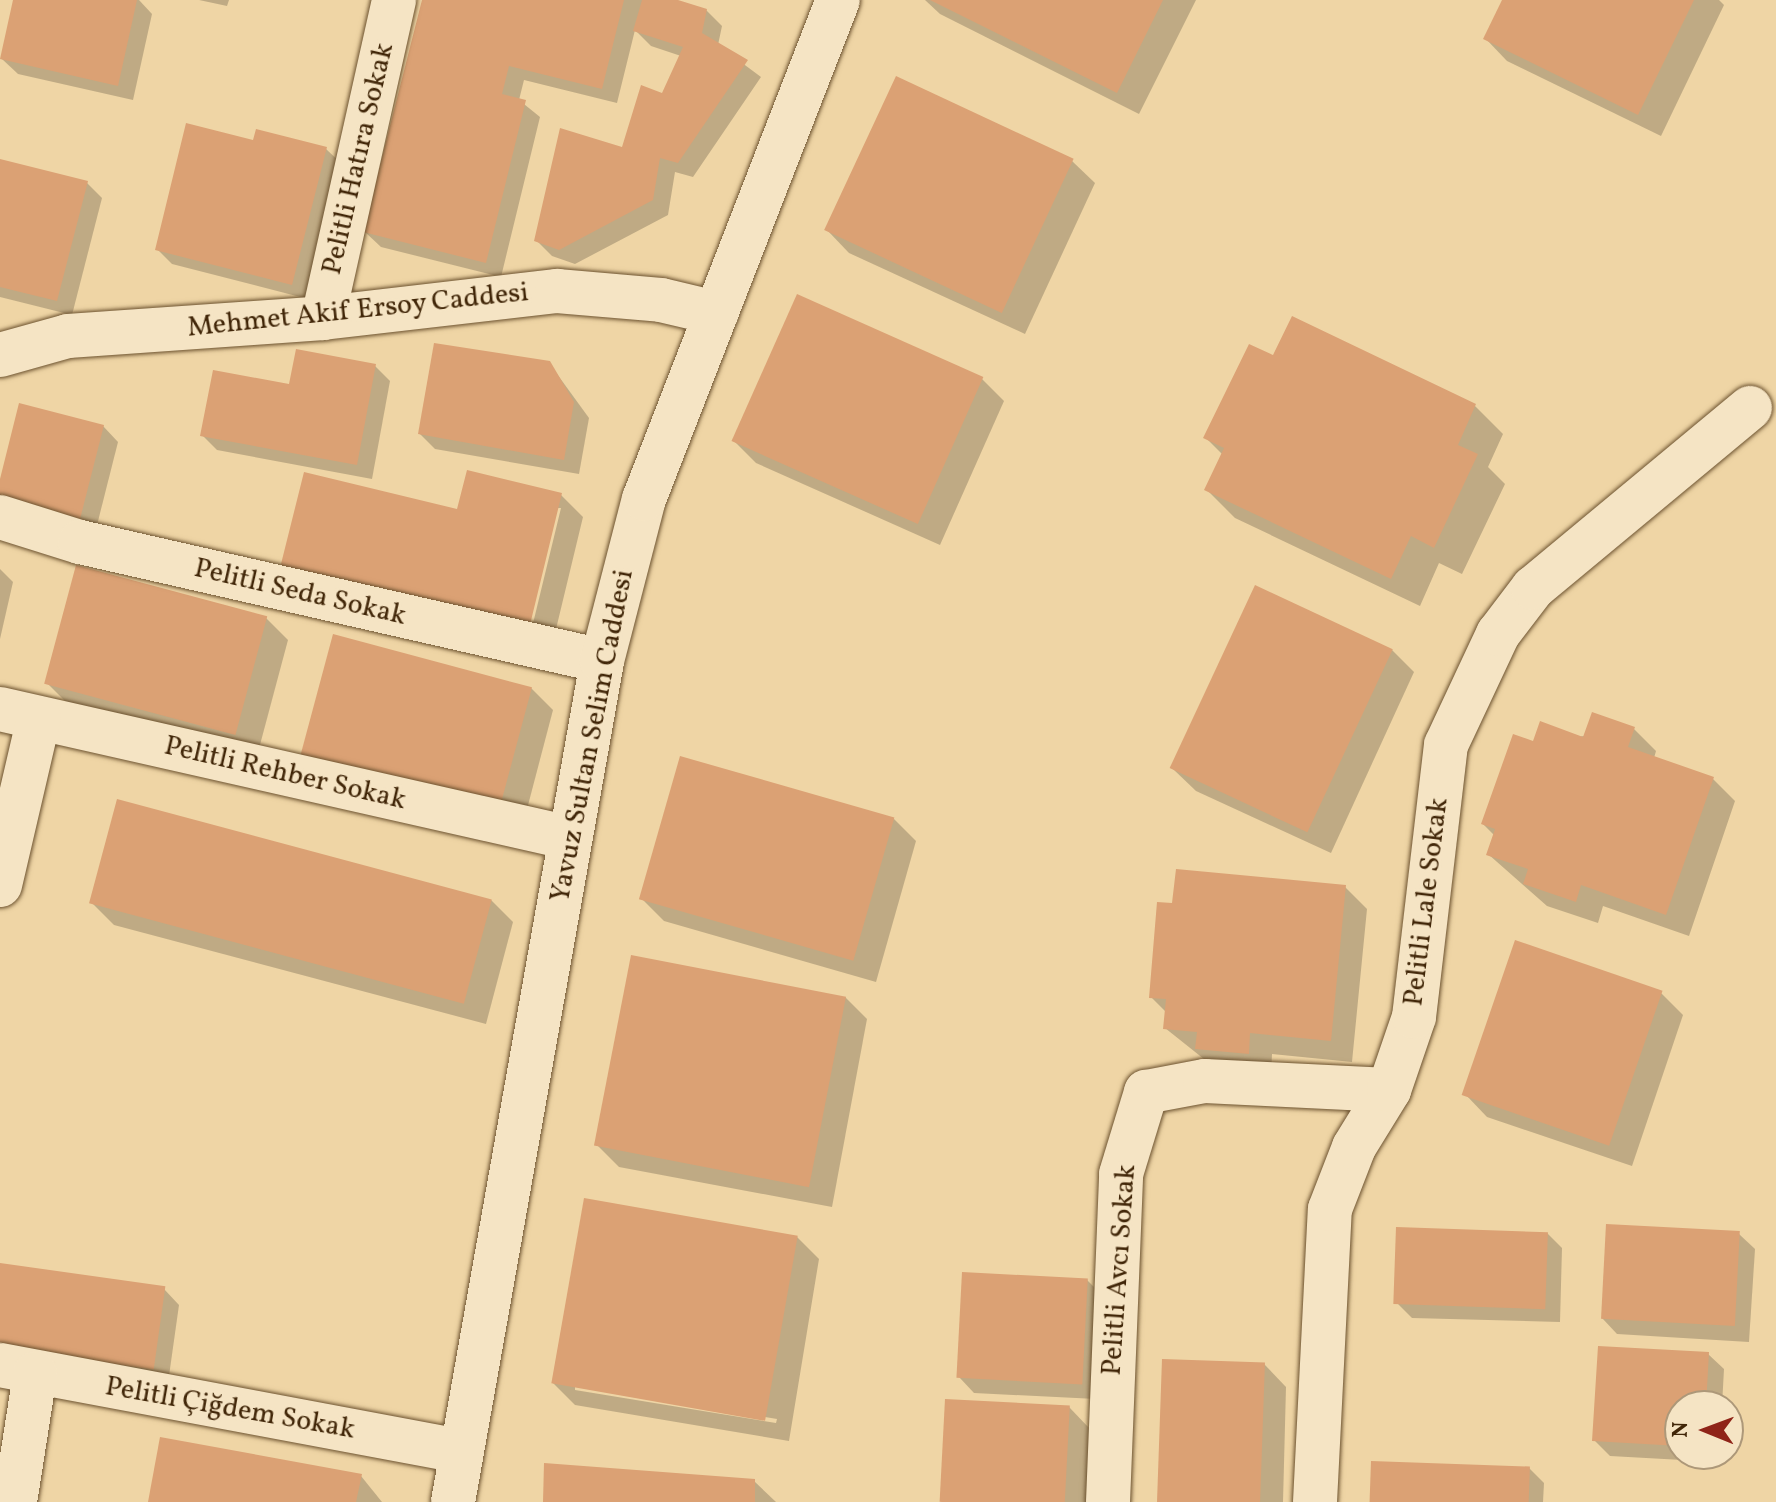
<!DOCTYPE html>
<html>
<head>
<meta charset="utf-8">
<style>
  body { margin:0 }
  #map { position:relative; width:1776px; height:1502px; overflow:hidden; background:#efd5a5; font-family:Vollkorn,serif }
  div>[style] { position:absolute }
  .shadow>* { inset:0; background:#0003 }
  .building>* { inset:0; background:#dba174; transform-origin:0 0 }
  .roads { filter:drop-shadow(0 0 2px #6c522f) drop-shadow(0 0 2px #6c522f) }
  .street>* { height:44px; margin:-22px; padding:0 22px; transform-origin:22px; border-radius:22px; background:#f5e4c4 }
  .secondary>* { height:44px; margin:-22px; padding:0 22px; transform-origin:22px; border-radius:22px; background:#f5e4c4 }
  span { translate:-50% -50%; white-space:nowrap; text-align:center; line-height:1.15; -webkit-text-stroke:6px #f5e4c4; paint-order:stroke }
  .street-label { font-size:28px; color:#412608 }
  .north { position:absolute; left:1664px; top:1390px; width:80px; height:80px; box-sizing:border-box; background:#f5e4c4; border:2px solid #ad9879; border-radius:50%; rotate:271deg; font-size:22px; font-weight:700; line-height:32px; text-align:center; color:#412608 }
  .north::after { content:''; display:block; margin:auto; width:28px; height:36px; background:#8f2418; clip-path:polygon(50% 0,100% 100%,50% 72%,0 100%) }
</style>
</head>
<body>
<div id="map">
  <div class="shadow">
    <i style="clip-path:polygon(15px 0,139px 0,152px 14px,133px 100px,18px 74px,2px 59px)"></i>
    <i style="clip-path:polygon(199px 0,229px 0,227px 6px)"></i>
    <i style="clip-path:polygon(424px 0,671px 0,706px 10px,722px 26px,718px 45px,761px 77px,693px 177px,675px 172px,668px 215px,575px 264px,552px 256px,536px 240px,623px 149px,663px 95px,681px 56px,651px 46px,635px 30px,617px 103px,524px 80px,519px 100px,540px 117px,501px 277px,381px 247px,365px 232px)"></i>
    <i style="clip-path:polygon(925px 0,1196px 0,1139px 114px,940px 14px)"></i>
    <i style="clip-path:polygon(1504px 0,1719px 0,1724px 5px,1661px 136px,1507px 61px,1485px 38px)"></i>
    <i style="clip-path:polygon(326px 149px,342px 164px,308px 299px,172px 264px,157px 249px)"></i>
    <i style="clip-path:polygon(0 161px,87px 183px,102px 198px,72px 315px,0 297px)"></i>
    <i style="clip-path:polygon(1072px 161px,1095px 183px,1025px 334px,849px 253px,827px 230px)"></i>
    <i style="clip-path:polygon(1293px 318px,1475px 406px,1503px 434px,1488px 467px,1505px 484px,1462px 574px,1439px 563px,1420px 606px,1235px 518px,1207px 490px,1223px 455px,1206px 438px,1274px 358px)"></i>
    <i style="clip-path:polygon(549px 363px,589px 418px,579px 474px,435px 449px,420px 434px)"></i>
    <i style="clip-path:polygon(375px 366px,390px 381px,372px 479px,217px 450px,202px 435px)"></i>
    <i style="clip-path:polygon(982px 379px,1004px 401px,940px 545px,756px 463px,734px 441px)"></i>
    <i style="clip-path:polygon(103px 426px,118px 442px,92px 545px,0 487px)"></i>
    <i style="clip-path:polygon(evenodd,468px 472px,561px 495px,583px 517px,550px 654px,303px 594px,281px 572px,305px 474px,458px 511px,468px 472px,557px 508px,561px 508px,528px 644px,524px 643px,557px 508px)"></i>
    <i style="clip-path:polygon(0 569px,13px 582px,0 639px)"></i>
    <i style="clip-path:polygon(266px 618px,288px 640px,257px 756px,70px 706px,48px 684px)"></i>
    <i style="clip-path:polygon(1392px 650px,1414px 672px,1331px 853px,1196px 791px,1173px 769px)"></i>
    <i style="clip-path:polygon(531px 688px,553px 710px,521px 832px,326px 781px)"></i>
    <i style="clip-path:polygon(1634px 729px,1656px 751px,1654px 758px,1713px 779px,1735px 801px,1689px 936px,1603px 906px,1598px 923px,1547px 906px,1488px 854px,1495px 836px,1483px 824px,1534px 743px)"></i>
    <i style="clip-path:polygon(894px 819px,916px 841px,876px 982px,664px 921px,641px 898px)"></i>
    <i style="clip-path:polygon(1345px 887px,1367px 909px,1352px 1062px,1272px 1054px,1271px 1075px,1219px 1071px,1165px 1028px,1166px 1012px,1151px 997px)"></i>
    <i style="clip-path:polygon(491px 900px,513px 922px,486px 1024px,114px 925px,92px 903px)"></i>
    <i style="clip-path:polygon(1661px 993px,1683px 1015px,1632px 1166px,1487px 1117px,1465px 1094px)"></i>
    <i style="clip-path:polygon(845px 997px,867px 1019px,832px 1207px,619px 1167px,597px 1145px)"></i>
    <i style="clip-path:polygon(1547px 1233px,1562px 1248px,1560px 1322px,1412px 1318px,1397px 1303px)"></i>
    <i style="clip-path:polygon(1739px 1234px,1755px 1249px,1749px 1342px,1617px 1334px,1602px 1318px)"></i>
    <i style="clip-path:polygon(evenodd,797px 1237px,819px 1259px,789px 1441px,575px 1405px,553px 1383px,797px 1237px,575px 1385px,777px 1419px,776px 1423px,575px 1390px,575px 1385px)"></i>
    <i style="clip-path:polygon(0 1265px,164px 1289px,179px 1305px,168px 1383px,0 1359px)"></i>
    <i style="clip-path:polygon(1087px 1280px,1102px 1295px,1096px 1399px,974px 1393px,959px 1377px)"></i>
    <i style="clip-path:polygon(1708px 1354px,1724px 1369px,1722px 1406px,1680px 1406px,1680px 1454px,1719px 1454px,1718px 1462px,1610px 1456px,1594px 1440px)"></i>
    <i style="clip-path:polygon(1264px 1364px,1286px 1387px,1283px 1502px,1159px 1502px)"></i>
    <i style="clip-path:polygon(1069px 1407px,1091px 1430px,1087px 1502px,941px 1502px)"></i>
    <i style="clip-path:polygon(1529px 1468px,1544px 1483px,1543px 1502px,1372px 1502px)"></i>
    <i style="clip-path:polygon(361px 1476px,382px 1502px,150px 1502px)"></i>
    <i style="clip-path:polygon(754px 1481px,776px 1502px,545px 1502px)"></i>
  </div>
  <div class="building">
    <i style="clip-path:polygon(13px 0,137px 0,118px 86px,0 59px)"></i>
    <i style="clip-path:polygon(422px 0,624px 0,602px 89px,509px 66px,502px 94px,526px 100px,486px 263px,363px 232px)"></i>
    <i style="clip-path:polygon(642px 0,678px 0,707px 9px,702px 33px,748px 60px,678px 163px,660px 158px,653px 200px,559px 250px,534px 241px,560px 128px,622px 147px,641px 85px,662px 93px,683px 47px,633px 31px)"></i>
    <i style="clip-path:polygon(930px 0,1163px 0,1117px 93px)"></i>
    <i style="clip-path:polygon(1502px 0,1694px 0,1638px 115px,1483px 39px)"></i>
    <i style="left:896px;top:76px;width:196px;height:170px;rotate:25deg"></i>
    <i style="clip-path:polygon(186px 123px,253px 140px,256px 129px,327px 147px,292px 285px,155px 250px)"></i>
    <i style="clip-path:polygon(0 159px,88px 181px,57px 301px,0 287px)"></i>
    <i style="left:797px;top:294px;width:204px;height:161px;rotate:24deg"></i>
    <i style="clip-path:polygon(1292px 316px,1476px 404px,1458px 445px,1478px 454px,1434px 548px,1411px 536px,1391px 579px,1204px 490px,1224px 448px,1203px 438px,1249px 344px,1273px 355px)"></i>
    <i style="clip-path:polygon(434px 343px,550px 361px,574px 402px,564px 460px,418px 434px)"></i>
    <i style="clip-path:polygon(296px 349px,376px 364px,357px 465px,200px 436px,213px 370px,289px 384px)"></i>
    <i style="clip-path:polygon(19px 403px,104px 425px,77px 531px,0 511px,0 479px)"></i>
    <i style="clip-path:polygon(467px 470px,562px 493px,528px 633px,279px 572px,304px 472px,457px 509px)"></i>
    <i style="left:76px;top:565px;width:198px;height:123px;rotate:15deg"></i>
    <i style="left:1255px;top:585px;width:152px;height:202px;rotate:25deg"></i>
    <i style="left:333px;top:634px;width:206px;height:129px;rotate:15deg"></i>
    <i style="clip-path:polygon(1592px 712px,1635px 727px,1628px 747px,1714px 777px,1666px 915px,1581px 885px,1576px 902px,1523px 884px,1528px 869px,1486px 855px,1495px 829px,1481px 824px,1513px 734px,1533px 741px,1540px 721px,1583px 737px)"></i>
    <i style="left:680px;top:756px;width:223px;height:149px;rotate:16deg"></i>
    <i style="left:117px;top:799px;width:388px;height:108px;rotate:15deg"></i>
    <i style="clip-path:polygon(1176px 869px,1346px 885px,1331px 1041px,1250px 1033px,1249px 1054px,1195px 1049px,1197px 1032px,1163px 1029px,1166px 999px,1149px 998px,1157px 902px,1172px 903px)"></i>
    <i style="left:1515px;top:940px;width:156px;height:164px;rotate:19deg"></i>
    <i style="left:631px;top:955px;width:219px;height:194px;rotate:11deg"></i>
    <i style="left:584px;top:1198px;width:217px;height:188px;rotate:10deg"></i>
    <i style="left:1606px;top:1224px;width:134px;height:95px;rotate:3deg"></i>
    <i style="left:1396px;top:1227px;width:152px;height:77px;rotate:2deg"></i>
    <i style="left:0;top:1263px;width:167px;height:84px;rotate:8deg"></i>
    <i style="left:962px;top:1272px;width:126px;height:106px;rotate:3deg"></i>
    <i style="clip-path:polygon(1598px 1346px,1709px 1352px,1706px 1406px,1680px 1406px,1680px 1446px,1592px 1441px)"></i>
    <i style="left:1162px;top:1359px;width:103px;height:143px;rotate:2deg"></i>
    <i style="left:945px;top:1399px;width:125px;height:103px;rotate:3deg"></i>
    <i style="clip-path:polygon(160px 1437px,362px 1474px,356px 1502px,148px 1502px)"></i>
    <i style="left:1371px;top:1461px;width:159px;height:41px;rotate:2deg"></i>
    <i style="clip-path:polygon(544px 1463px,755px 1479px,755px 1502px,543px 1502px)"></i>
  </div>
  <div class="roads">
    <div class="street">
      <i style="left:323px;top:318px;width:326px;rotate:-77.4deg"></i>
      <i style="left:0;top:517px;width:84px;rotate:17.4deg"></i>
      <i style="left:80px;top:542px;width:535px;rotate:12.84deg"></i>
      <i style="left:0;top:709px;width:584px;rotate:12.75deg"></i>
      <i style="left:0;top:885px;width:171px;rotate:-76.9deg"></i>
      <i style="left:0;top:1365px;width:468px;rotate:10.6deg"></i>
      <i style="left:15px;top:1502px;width:130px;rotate:-81.1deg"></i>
      <i style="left:1108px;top:1502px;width:328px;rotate:-87.7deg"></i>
      <i style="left:1121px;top:1174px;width:86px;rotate:-73deg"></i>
      <i style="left:1146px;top:1092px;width:60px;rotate:-10.6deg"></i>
      <i style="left:1205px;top:1081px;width:184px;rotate:2.8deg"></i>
      <i style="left:1315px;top:1502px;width:293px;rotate:-87.1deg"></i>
      <i style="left:1330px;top:1209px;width:66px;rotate:-68.8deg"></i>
      <i style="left:1354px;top:1147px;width:67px;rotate:-58.4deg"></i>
      <i style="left:1389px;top:1090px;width:77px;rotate:-71.1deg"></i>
      <i style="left:1414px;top:1017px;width:274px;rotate:-83.3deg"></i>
      <i style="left:1446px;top:745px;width:123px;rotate:-64.9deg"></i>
      <i style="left:1498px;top:634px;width:58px;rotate:-52.7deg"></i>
      <i style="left:1533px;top:588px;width:282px;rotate:-39.7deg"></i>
    </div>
    <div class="secondary">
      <i style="left:0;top:355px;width:71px;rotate:-15.6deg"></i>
      <i style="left:68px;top:336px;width:256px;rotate:-4deg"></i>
      <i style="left:323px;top:318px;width:236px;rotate:-6.6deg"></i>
      <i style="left:557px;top:291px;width:104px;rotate:4.9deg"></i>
      <i style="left:661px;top:300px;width:57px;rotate:13.3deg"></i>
      <i style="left:453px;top:1502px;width:854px;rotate:-79.95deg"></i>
      <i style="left:602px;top:661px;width:167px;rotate:-75.5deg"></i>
      <i style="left:644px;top:499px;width:535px;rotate:-68.76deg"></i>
    </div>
  </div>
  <div class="street-label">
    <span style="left:359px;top:159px;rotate:-77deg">Pelitli Hatıra Sokak</span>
    <span style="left:358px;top:311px;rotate:-6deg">Mehmet Akif Ersoy Caddesi</span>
    <span style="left:300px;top:593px;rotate:13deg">Pelitli Seda Sokak</span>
    <span style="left:593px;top:736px;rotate:-79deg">Yavuz Sultan Selim Caddesi</span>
    <span style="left:285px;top:774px;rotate:13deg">Pelitli Rehber Sokak</span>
    <span style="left:1427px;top:902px;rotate:-83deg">Pelitli Lale Sokak</span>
    <span style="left:1120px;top:1270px;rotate:-86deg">Pelitli Avcı Sokak</span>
    <span style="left:230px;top:1409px;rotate:10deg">Pelitli Çiğdem Sokak</span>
  </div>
  <div class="north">N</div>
</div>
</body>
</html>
